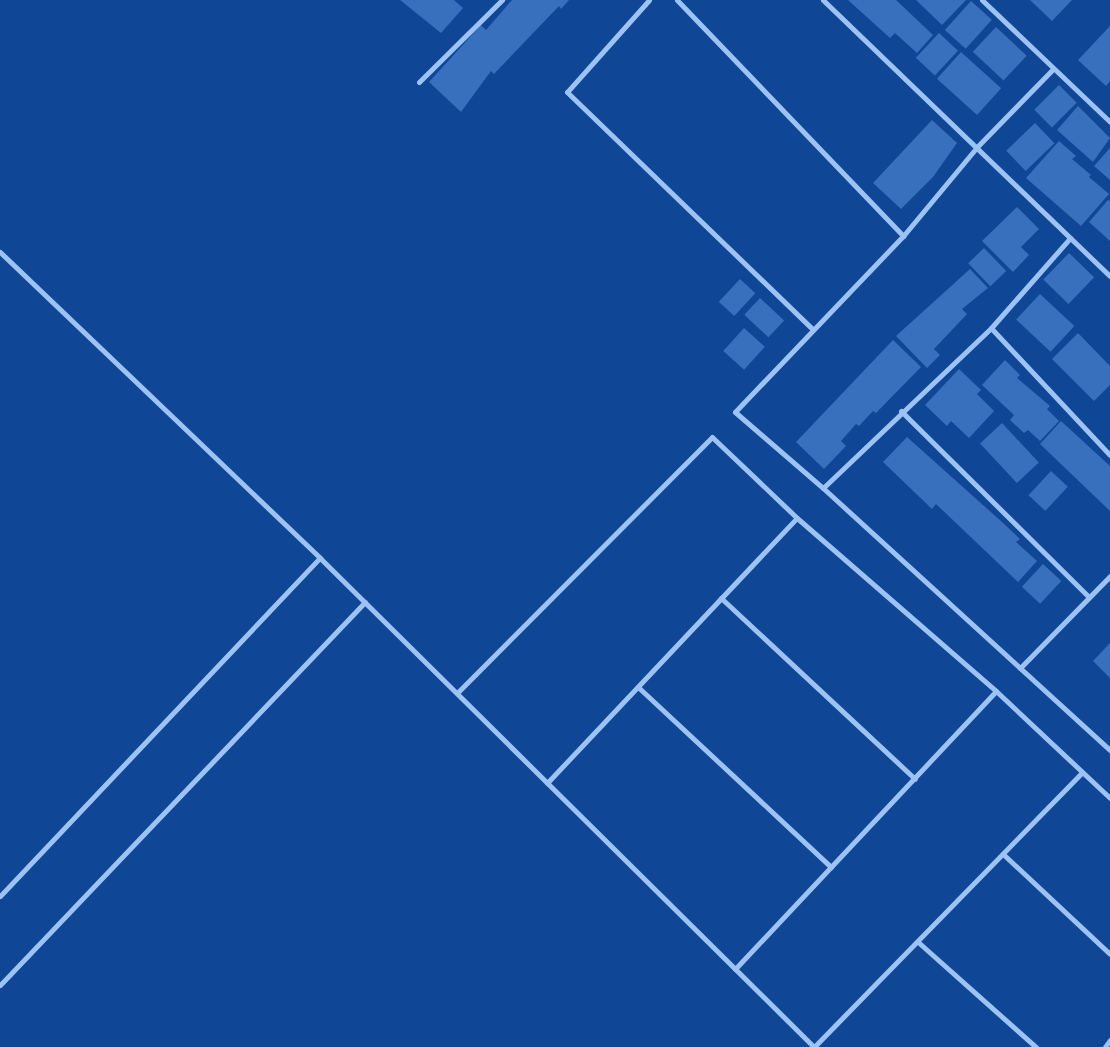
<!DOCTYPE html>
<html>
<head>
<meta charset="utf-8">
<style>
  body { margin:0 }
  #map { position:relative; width:1110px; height:1047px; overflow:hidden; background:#0f4695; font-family:Manrope,sans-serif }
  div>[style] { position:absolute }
  .building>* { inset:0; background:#3870be; transform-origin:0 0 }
  .minor>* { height:5px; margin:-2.5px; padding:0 2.5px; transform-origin:2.5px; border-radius:2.5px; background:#9dc2f4 }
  span { translate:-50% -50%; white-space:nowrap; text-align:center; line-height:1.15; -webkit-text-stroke:5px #0f4695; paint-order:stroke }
</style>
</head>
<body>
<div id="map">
  <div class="building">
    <i style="clip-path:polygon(400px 0,454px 0,463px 8px,441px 33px)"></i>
    <i style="clip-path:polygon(512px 0,569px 0,561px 9px,559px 6px,494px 74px,491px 71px,461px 112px,429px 82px,481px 25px,486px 30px)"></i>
    <i style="clip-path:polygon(848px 0,896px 0,933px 35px,917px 53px,895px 33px,890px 38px)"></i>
    <i style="clip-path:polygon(916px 0,966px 0,942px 25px)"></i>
    <i style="clip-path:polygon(1030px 0,1072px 0,1052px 21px)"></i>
    <i style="left:971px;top:1px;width:28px;height:39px;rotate:42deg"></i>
    <i style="clip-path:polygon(1110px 26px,1110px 81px,1106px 86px,1078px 60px)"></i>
    <i style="left:996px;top:27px;width:42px;height:34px;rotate:43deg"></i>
    <i style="left:939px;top:33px;width:26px;height:34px;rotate:43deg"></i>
    <i style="left:961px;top:52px;width:54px;height:36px;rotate:42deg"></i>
    <i style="left:1059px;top:85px;width:25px;height:35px;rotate:45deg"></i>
    <i style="clip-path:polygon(1078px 106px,1110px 138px,1093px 162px,1057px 130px)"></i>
    <i style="clip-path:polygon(932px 120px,957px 143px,933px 177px,901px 209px,873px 183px)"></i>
    <i style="left:1035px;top:123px;width:28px;height:40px;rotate:46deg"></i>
    <i style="clip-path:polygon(1059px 141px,1076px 156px,1072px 159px,1091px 175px,1089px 177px,1109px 194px,1081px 226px,1026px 178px)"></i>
    <i style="clip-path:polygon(1110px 148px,1110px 180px,1094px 166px)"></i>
    <i style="clip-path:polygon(1108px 200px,1110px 201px,1110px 241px,1089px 222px)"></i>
    <i style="clip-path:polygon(1017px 207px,1039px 229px,1021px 247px,1029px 255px,1013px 272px,982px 241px)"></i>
    <i style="left:984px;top:248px;width:32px;height:22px;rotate:46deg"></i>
    <i style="left:1069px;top:253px;width:35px;height:37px;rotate:44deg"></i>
    <i style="clip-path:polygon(970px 269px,988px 288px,962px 309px,967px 314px,934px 349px,940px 355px,927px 368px,896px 336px)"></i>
    <i style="left:740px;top:279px;width:21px;height:31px;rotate:43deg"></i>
    <i style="left:1040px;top:294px;width:47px;height:35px;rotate:43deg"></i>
    <i style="left:760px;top:298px;width:33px;height:23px;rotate:43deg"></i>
    <i style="left:744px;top:328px;width:28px;height:31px;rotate:42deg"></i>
    <i style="clip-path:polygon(1078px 333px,1110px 366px,1110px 385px,1094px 401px,1052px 359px)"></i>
    <i style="clip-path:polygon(893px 340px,921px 367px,876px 413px,873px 411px,859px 426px,856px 424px,841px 441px,846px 446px,824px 469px,796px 442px)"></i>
    <i style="clip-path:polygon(1005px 360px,1020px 375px,1017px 378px,1050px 406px,1047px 409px,1059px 421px,1040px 441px,1028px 430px,1024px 433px,1010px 420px,1014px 415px,982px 385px)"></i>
    <i style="clip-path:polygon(959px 369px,981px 390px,977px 394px,994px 411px,969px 438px,951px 421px,947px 426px,925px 405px)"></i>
    <i style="clip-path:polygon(1061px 421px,1110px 466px,1110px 511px,1040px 444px)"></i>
    <i style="left:1002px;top:423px;width:54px;height:30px;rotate:47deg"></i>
    <i style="clip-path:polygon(907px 437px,1002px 522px,1020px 539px,1016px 542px,1037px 561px,1018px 582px,936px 504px,932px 509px,883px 462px)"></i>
    <i style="left:1051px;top:471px;width:23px;height:33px;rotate:43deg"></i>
    <i style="left:1043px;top:564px;width:25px;height:31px;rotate:43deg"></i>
    <i style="clip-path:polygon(1110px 643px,1110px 678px,1093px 661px)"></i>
  </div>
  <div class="minor">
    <i style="left:649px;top:0;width:123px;rotate:131.7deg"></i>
    <i style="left:567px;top:92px;width:341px;rotate:44deg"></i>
    <i style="left:677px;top:0;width:327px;rotate:46.2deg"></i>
    <i style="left:823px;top:0;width:398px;rotate:43.9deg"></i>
    <i style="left:982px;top:0;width:177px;rotate:43.6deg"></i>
    <i style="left:1053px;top:69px;width:109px;rotate:134.3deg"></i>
    <i style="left:977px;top:147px;width:116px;rotate:129.7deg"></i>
    <i style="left:903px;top:236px;width:243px;rotate:133.7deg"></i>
    <i style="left:735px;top:412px;width:116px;rotate:40.8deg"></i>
    <i style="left:823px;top:488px;width:389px;rotate:42.4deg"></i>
    <i style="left:419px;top:82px;width:117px;rotate:-44.7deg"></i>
    <i style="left:0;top:252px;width:443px;rotate:43.7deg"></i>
    <i style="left:320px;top:558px;width:695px;rotate:44.71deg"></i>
    <i style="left:991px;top:328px;width:174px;rotate:46.9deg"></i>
    <i style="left:901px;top:411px;width:264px;rotate:44.7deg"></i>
    <i style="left:823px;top:488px;width:232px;rotate:-43.6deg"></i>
    <i style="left:991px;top:328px;width:120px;rotate:-48.7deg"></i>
    <i style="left:721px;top:598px;width:265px;rotate:43deg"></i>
    <i style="left:1020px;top:668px;width:129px;rotate:-45.6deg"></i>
    <i style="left:638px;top:687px;width:264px;rotate:43deg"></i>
    <i style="left:457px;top:693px;width:361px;rotate:-45.1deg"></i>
    <i style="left:712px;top:437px;width:117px;rotate:43.6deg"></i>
    <i style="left:797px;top:518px;width:264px;rotate:41deg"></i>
    <i style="left:996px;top:691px;width:156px;rotate:43.2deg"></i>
    <i style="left:547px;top:783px;width:364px;rotate:-46.7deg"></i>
    <i style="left:1003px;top:854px;width:146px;rotate:43.1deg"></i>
    <i style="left:0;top:896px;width:465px;rotate:-46.6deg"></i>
    <i style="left:918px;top:942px;width:158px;rotate:41.7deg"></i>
    <i style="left:735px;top:969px;width:381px;rotate:-46.8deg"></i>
    <i style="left:0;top:985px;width:529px;rotate:-46.38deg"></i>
    <i style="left:814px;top:1047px;width:384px;rotate:-45.7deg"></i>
    <i style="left:1105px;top:1047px;width:9px;rotate:-54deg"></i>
  </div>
</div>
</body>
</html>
